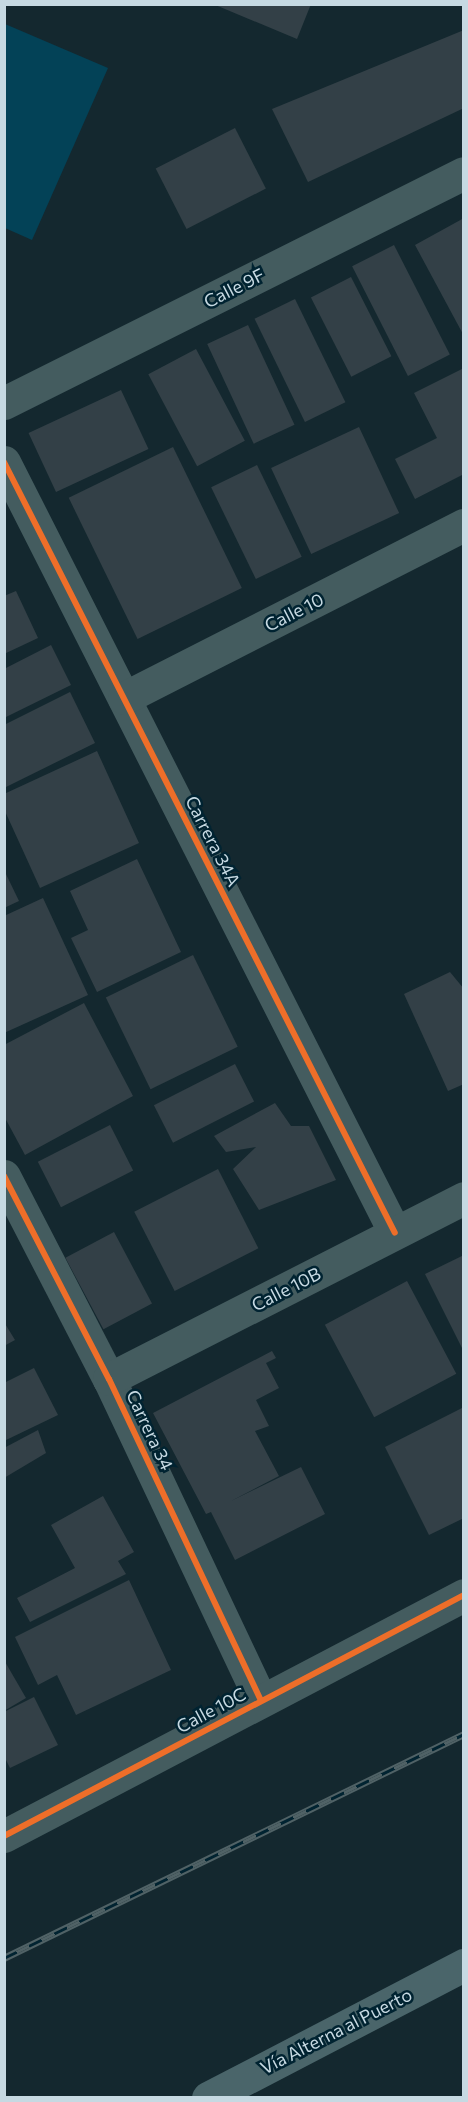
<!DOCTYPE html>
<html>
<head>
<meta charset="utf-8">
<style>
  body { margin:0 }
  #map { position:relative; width:468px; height:2102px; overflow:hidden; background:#14282f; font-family:Commissioner,sans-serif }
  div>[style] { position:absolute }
  .green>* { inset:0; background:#034257 }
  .building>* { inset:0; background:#334047; transform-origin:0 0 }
  .minor>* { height:33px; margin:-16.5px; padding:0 16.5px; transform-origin:16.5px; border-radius:16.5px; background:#445c5f }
  .primary>* { height:33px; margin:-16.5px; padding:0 16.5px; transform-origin:16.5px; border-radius:16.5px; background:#4a656a }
  .rail>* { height:7px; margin-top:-3.5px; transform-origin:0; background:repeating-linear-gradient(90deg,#002331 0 14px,#506266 0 28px); box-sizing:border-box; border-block:2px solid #506266 }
  .cycleway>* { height:6px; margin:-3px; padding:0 3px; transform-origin:3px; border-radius:3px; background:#ee6e29 }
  span { translate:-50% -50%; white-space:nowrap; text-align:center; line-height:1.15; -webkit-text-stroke:5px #002331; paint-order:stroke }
  .street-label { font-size:18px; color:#c6d9e2 }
  .frame { position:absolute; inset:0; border:6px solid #c6d9e2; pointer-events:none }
</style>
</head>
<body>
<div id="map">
  <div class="green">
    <i style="clip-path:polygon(5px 24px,108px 68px,32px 240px,5px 228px)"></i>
  </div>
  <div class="building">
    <i style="clip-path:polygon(213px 4px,311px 4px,297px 39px)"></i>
    <i style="clip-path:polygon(464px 30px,464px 108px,308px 182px,272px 109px)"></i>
    <i style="left:235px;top:128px;width:68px;height:89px;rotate:63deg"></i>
    <i style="clip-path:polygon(464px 218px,464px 336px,415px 245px)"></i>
    <i style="left:394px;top:245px;width:123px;height:47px;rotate:63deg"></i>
    <i style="left:351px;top:277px;width:89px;height:45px;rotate:63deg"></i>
    <i style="left:295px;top:299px;width:115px;height:45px;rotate:64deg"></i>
    <i style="left:248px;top:325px;width:110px;height:45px;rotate:65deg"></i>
    <i style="left:196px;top:349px;width:104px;height:54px;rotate:62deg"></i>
    <i style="clip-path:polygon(462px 369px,464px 474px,415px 499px,395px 459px,437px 438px,414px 393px)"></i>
    <i style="left:121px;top:390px;width:65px;height:102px;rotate:65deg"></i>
    <i style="left:359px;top:427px;width:95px;height:97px;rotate:65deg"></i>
    <i style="left:173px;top:447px;width:157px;height:116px;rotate:64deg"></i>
    <i style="left:257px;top:465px;width:102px;height:51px;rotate:64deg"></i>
    <i style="clip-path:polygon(16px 591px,38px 638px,4px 654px,4px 596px)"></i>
    <i style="clip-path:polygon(51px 645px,71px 685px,4px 718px,4px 669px)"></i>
    <i style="clip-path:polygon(70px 692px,95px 743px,4px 788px,4px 725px)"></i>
    <i style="clip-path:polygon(97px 751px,139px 843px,40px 888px,4px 809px,4px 794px)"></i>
    <i style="clip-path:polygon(137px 859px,181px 952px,97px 992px,71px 938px,88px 930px,70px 891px)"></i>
    <i style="clip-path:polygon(4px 870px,19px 901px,4px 908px)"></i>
    <i style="clip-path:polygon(43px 898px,88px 995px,4px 1033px,4px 916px)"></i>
    <i style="left:193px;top:955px;width:102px;height:97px;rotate:64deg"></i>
    <i style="clip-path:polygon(450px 972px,464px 989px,464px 1084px,448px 1091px,404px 994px)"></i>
    <i style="clip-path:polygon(84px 1003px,133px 1096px,25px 1155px,4px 1116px,4px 1045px)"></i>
    <i style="left:235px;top:1064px;width:42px;height:91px;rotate:63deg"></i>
    <i style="clip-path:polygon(275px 1103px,291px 1126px,309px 1126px,336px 1180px,259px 1210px,233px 1169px,256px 1147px,226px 1152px,214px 1136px)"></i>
    <i style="left:110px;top:1125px;width:51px;height:81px;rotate:63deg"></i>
    <i style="left:218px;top:1169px;width:89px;height:94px;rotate:63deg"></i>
    <i style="left:114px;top:1232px;width:81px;height:55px;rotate:62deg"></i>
    <i style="clip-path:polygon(464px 1255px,464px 1352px,425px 1274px)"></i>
    <i style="left:407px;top:1281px;width:105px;height:93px;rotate:62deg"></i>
    <i style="clip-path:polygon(4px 1322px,15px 1340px,4px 1346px)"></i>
    <i style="clip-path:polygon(272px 1351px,276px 1358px,266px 1363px,279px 1388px,256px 1400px,269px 1426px,255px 1431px,279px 1476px,231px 1501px,301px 1467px,325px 1514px,235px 1560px,211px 1512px,206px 1514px,153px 1413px)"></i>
    <i style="clip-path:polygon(34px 1368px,58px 1415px,4px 1441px,4px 1383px)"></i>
    <i style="clip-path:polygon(464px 1407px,464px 1518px,429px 1535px,385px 1447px)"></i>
    <i style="clip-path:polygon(38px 1430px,46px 1453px,4px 1478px,4px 1448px)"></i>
    <i style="clip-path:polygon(103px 1496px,134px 1552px,118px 1561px,126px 1574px,30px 1622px,17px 1598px,75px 1568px,51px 1525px)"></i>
    <i style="clip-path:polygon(129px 1580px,171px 1670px,76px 1715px,57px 1675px,38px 1685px,15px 1637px)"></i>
    <i style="clip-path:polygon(4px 1660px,26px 1698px,4px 1711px)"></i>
    <i style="clip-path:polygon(34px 1697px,58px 1745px,10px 1768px,4px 1756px,4px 1712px)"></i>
  </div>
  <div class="minor">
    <i style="left:4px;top:403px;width:514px;rotate:-26.57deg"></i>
    <i style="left:4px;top:462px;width:864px;rotate:63.11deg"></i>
    <i style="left:124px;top:698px;width:381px;rotate:-27deg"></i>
    <i style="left:4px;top:1176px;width:229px;rotate:62.7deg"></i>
    <i style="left:109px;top:1379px;width:355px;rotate:64.7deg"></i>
    <i style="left:109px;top:1379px;width:398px;rotate:-27deg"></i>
    <i style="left:4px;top:1836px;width:519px;rotate:-27.65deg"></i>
  </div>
  <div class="primary">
    <i style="left:208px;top:2098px;width:288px;rotate:-27.5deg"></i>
  </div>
  <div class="rail">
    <i style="left:4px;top:1958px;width:512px;rotate:-25.96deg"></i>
  </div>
  <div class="cycleway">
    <i style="left:4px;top:462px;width:864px;rotate:63.11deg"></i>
    <i style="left:4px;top:1176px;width:229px;rotate:62.7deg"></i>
    <i style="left:109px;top:1379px;width:355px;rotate:64.7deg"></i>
    <i style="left:4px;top:1836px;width:519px;rotate:-27.65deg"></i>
  </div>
  <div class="street-label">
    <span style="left:234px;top:288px;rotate:-27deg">Calle 9F</span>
    <span style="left:294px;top:612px;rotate:-27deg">Calle 10</span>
    <span style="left:213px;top:841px;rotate:63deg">Carrera 34A</span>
    <span style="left:286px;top:1289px;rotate:-27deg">Calle 10B</span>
    <span style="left:150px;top:1430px;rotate:65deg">Carrera 34</span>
    <span style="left:211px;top:1710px;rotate:-28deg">Calle 10C</span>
    <span style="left:336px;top:2031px;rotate:-27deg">Vía Alterna al Puerto</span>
  </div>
  <div class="frame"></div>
</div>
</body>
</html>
